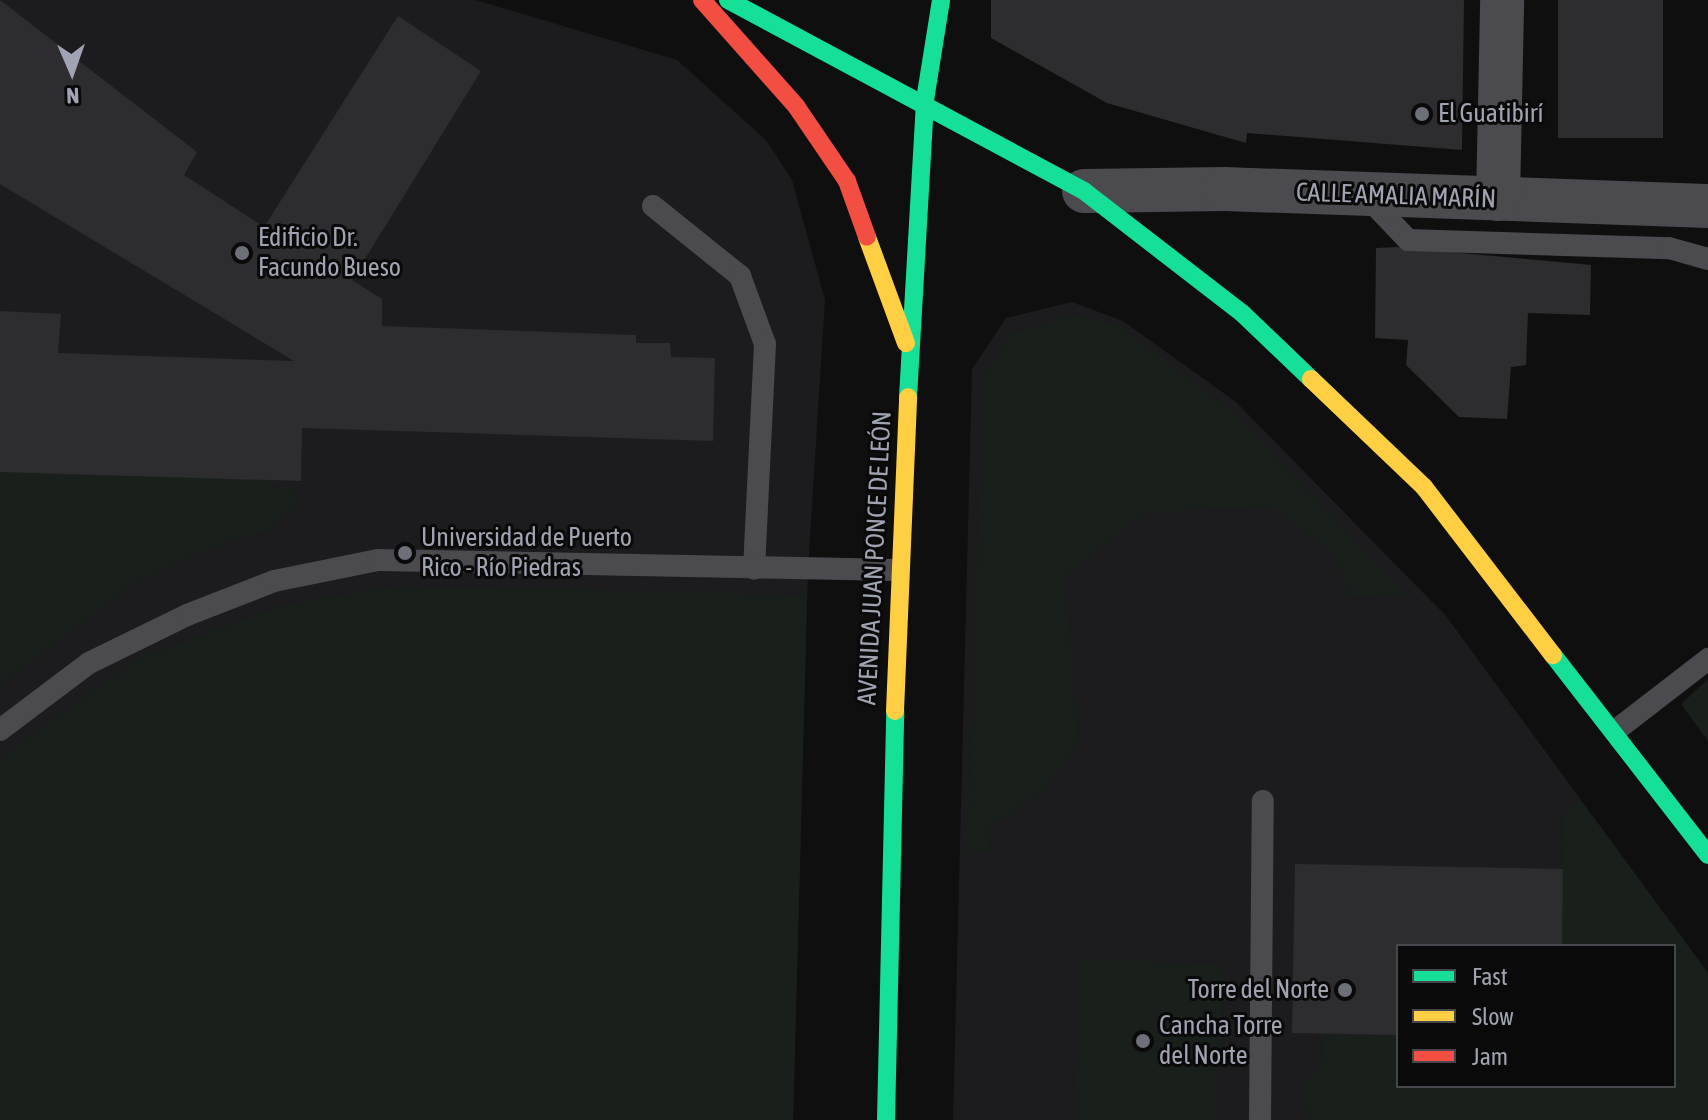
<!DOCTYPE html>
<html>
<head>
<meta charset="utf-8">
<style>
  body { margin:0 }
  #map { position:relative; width:1708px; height:1120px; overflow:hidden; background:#0f0f10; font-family:"Asap Condensed",sans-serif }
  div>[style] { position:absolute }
  .built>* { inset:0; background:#1c1c1e }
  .green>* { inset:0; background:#19201b; transform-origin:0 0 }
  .building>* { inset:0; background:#2d2d2f; transform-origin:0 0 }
  .lane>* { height:22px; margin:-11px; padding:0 11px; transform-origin:11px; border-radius:11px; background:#4a4a4f }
  .street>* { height:44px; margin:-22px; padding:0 22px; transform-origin:22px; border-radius:22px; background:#4a4a4f }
  .fast>* { height:18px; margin:-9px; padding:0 9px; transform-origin:9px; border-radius:9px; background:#16e098 }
  .slow>* { height:18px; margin:-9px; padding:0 9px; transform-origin:9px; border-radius:9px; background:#ffcf43 }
  .jam>* { height:18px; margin:-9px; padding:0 9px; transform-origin:9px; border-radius:9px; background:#f24e42 }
  .dots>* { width:22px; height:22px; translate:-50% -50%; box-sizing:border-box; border:4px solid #0a0a0b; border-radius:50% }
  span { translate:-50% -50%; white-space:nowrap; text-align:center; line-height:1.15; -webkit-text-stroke:6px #0a0a0b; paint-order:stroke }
  .poi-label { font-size:26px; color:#a0a3b1 }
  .left { translate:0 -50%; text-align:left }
  .right { translate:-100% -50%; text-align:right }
  .street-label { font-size:26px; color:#a0a3b1 }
  .legend { position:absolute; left:1396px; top:944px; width:280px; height:144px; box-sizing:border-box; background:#0a0a0b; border:2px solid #46474d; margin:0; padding:10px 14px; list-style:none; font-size:24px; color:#a0a3b1 }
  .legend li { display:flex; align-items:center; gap:16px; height:40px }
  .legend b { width:40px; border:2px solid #46474d }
  .north { position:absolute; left:32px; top:32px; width:80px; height:80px; -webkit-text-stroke:6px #0a0a0b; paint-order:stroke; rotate:178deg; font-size:22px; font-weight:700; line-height:32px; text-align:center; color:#a0a3b1 }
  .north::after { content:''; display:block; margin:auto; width:28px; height:36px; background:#a0a3b1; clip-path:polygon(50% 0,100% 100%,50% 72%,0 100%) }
</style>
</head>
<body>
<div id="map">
  <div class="built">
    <i style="clip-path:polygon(0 0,476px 0,677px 60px,766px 140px,792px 180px,825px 300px,808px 570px,793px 1120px,0 1120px)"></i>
    <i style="clip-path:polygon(evenodd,1072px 302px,1123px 321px,1236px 402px,1446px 616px,1708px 973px,1708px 1120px,953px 1120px,972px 369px,1006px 318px,1072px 302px,1398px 946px,1674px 946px,1674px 1086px,1398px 1086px,1398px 946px)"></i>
  </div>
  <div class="green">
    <i style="clip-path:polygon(1075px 314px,1119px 326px,1232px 411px,1406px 594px,1349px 597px,1335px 553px,1270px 507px,1144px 512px,1065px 577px,1078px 744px,1043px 792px,990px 825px,989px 851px,968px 852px,984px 375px,1011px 335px)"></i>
    <i style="clip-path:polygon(0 472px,270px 479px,271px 489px,291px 489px,302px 498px,267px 531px,211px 547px,130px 586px,0 686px)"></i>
    <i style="clip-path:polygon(398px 586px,807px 595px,793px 1120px,0 1120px,0 758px,136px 660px,283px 605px)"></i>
    <i style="clip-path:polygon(1708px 679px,1708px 741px,1681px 704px)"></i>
    <i style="clip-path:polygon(1581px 801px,1708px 973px,1708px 1120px,1309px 1120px,1302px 1083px,1323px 1066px,1324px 1034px,1398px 1035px,1398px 1086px,1674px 1086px,1674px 946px,1562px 946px,1563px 815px)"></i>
    <i style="left:1080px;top:959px;width:142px;height:161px;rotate:2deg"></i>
  </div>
  <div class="building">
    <i style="clip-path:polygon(0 0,197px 152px,184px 175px,264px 227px,398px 16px,481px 71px,352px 280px,382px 299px,382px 326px,636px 335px,636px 343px,670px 343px,671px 357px,715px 358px,713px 441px,302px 428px,301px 481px,0 472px,0 311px,61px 314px,58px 353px,294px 361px,0 184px)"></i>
    <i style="clip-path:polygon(991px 0,1464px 0,1462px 150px,1247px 133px,1246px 143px,1107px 103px,991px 38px)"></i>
    <i style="left:1558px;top:0;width:105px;height:138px"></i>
    <i style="clip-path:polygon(1396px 247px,1591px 265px,1590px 315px,1528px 313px,1526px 365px,1511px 367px,1507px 419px,1459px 417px,1406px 365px,1408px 340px,1375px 338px,1376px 248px)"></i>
    <i style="clip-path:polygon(1295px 864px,1563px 869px,1562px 946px,1398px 946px,1398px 1035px,1292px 1033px)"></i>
  </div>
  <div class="lane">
    <i style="left:1366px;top:196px;width:61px;rotate:46.3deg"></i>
    <i style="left:1408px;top:240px;width:261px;rotate:1.8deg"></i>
    <i style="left:1669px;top:248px;width:41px;rotate:15.8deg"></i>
    <i style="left:653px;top:206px;width:112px;rotate:38.8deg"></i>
    <i style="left:740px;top:276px;width:72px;rotate:69.8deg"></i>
    <i style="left:765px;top:344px;width:225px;rotate:92.8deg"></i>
    <i style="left:0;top:730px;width:111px;rotate:-37deg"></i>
    <i style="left:89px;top:663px;width:109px;rotate:-26.1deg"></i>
    <i style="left:187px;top:615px;width:93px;rotate:-21.3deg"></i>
    <i style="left:274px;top:581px;width:106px;rotate:-11.4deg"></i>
    <i style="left:378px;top:560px;width:520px;rotate:1.1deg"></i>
    <i style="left:1615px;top:731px;width:118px;rotate:-37.7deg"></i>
    <i style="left:1260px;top:1120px;width:319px;rotate:-89.5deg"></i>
  </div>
  <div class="street">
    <i style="left:1084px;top:191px;width:140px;rotate:-0.8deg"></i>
    <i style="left:1224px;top:189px;width:484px;rotate:2deg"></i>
    <i style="left:1498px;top:199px;width:199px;rotate:-88.8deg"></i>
  </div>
  <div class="fast">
    <i style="left:728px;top:0;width:404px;rotate:28.2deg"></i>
    <i style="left:1084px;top:191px;width:201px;rotate:37.7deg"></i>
    <i style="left:1243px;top:314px;width:94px;rotate:43.7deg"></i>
    <i style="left:908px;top:397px;width:297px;rotate:-86.7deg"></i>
    <i style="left:925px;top:100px;width:101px;rotate:-80.9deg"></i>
    <i style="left:1553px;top:655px;width:253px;rotate:52.2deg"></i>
    <i style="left:886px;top:1120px;width:409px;rotate:-88.7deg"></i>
  </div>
  <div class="slow">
    <i style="left:867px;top:237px;width:113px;rotate:69.8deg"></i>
    <i style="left:1311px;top:379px;width:156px;rotate:43.7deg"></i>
    <i style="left:1424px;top:487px;width:212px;rotate:52.5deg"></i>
    <i style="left:895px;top:711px;width:314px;rotate:-87.6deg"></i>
  </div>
  <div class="jam">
    <i style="left:702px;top:0;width:142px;rotate:48.4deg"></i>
    <i style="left:796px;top:106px;width:91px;rotate:55.8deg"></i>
    <i style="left:847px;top:181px;width:59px;rotate:70.3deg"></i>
  </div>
  <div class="dots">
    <i style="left:1422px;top:114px;background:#6d6f79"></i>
    <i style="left:242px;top:253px;background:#6d6f79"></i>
    <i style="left:405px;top:553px;background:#6d6f79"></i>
    <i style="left:1345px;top:990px;background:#6d6f79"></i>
    <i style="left:1143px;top:1041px;background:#6d6f79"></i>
  </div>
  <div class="poi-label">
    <span class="left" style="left:1438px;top:114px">El Guatibirí</span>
    <span class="left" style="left:258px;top:253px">Edificio Dr.<br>Facundo Bueso</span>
    <span class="left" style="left:421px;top:553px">Universidad de Puerto<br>Rico - Río Piedras</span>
    <span class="right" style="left:1329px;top:990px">Torre del Norte</span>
    <span class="left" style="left:1159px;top:1041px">Cancha Torre<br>del Norte</span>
  </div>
  <div class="street-label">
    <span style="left:1396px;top:196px;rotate:2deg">CALLE AMALIA MARÍN</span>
    <span style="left:875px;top:558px;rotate:-87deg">AVENIDA JUAN PONCE DE LEÓN</span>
  </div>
  <ul class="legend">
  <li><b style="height:10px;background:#16e098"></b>Fast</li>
  <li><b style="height:10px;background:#ffcf43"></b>Slow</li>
  <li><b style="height:10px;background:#f24e42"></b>Jam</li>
  </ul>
  <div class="north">N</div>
</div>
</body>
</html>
